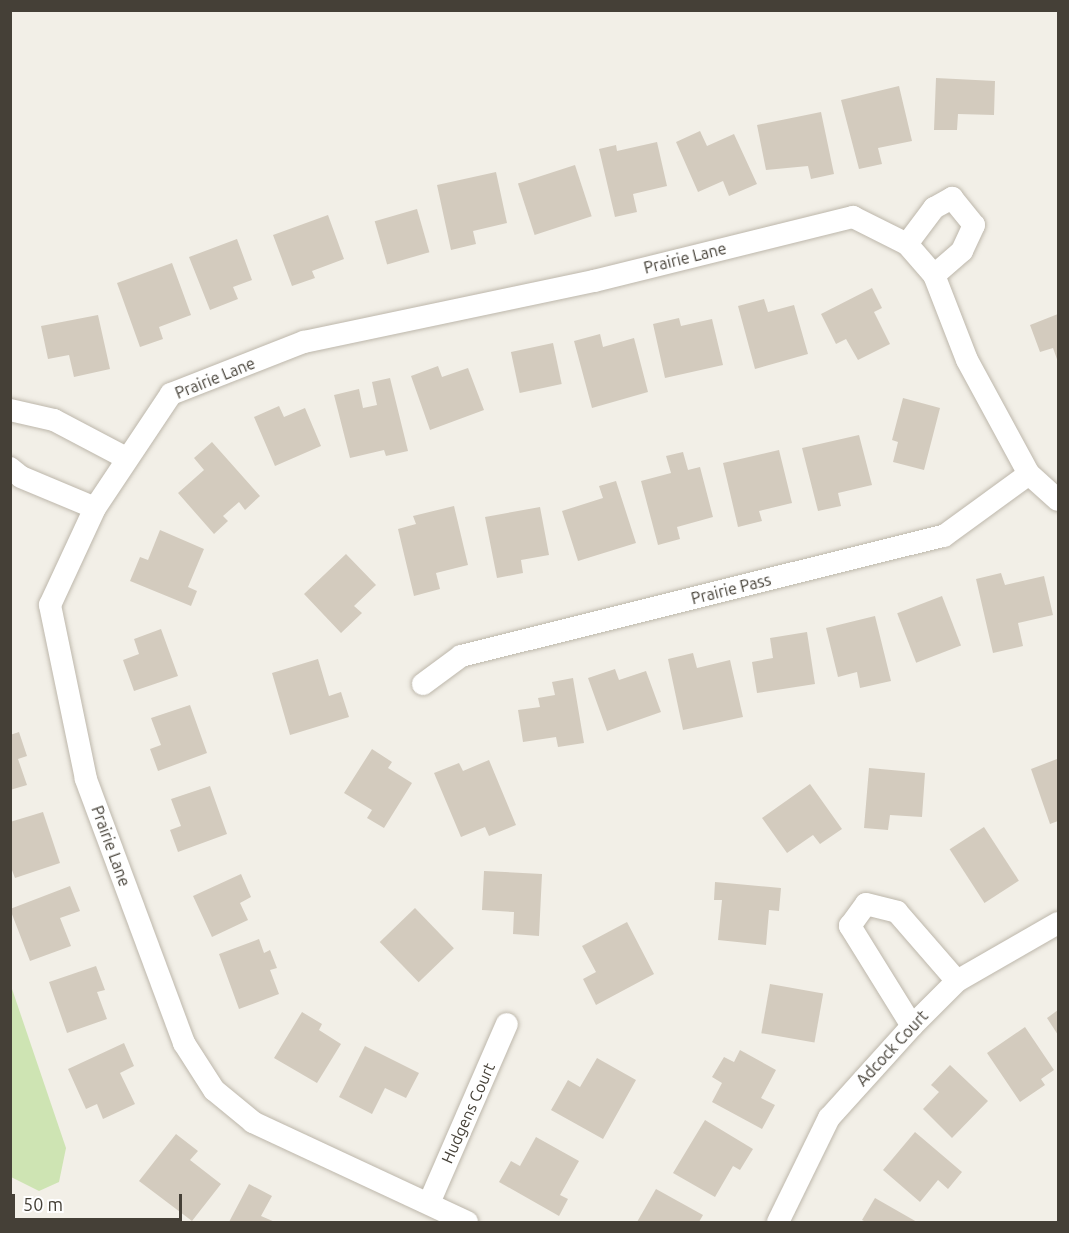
<!DOCTYPE html>
<html>
<head>
<meta charset="utf-8">
<style>
  body { margin:0 }
  #map { position:relative; width:1069px; height:1233px; overflow:hidden; background:#f2efe7; font-family:Ubuntu,sans-serif }
  div>[style] { position:absolute }
  .green>* { inset:0; background:#cee4b3 }
  .building>* { inset:0; background:#d3cbbe; transform-origin:0 0 }
  .roads { filter:drop-shadow(0 0 2px #bdb7ab) drop-shadow(0 0 2px #bdb7ab) }
  .minor>* { height:22px; margin:-11px; padding:0 11px; transform-origin:11px; border-radius:11px; background:#fff }
  span { translate:-50% -50%; white-space:nowrap; text-align:center; line-height:1.15; -webkit-text-stroke:4.5px #fff; paint-order:stroke }
  .street-label { font-size:16px; color:#454037 }
  .frame { position:absolute; inset:0; border:12px solid #454037; pointer-events:none }
  .scale { position:absolute; left:12px; top:1194px; width:170px; height:27px; box-sizing:border-box; border:3px solid #454037; border-top:0; padding-left:8px; font-size:18px; line-height:21px; white-space:nowrap; color:#454037; -webkit-text-stroke:4px #fff; paint-order:stroke }
</style>
</head>
<body>
<div id="map">
  <div class="green">
    <i style="clip-path:polygon(11px 986px,66px 1148px,59px 1182px,39px 1191px,11px 1177px)"></i>
  </div>
  <div class="building">
    <i style="clip-path:polygon(936px 78px,995px 81px,994px 115px,958px 114px,957px 130px,934px 130px)"></i>
    <i style="clip-path:polygon(899px 86px,912px 141px,878px 148px,882px 164px,859px 169px,841px 100px)"></i>
    <i style="clip-path:polygon(821px 112px,834px 174px,811px 179px,808px 166px,766px 170px,757px 125px)"></i>
    <i style="clip-path:polygon(700px 131px,707px 146px,734px 134px,757px 184px,729px 196px,723px 181px,698px 192px,676px 142px)"></i>
    <i style="clip-path:polygon(657px 142px,667px 186px,633px 194px,637px 212px,615px 217px,599px 149px,616px 145px,617px 151px)"></i>
    <i style="left:575px;top:165px;width:54px;height:60px;rotate:72deg"></i>
    <i style="clip-path:polygon(496px 172px,507px 223px,473px 231px,476px 244px,451px 250px,437px 185px)"></i>
    <i style="left:417px;top:209px;width:45px;height:44px;rotate:74deg"></i>
    <i style="clip-path:polygon(328px 215px,344px 259px,312px 271px,315px 278px,292px 286px,273px 235px)"></i>
    <i style="clip-path:polygon(237px 239px,252px 280px,233px 287px,238px 299px,210px 310px,189px 257px)"></i>
    <i style="clip-path:polygon(172px 263px,191px 315px,159px 327px,163px 339px,140px 347px,117px 283px)"></i>
    <i style="clip-path:polygon(872px 288px,882px 308px,874px 312px,890px 344px,858px 360px,846px 339px,836px 344px,821px 314px)"></i>
    <i style="clip-path:polygon(764px 299px,768px 312px,794px 305px,808px 354px,755px 369px,738px 306px)"></i>
    <i style="clip-path:polygon(1058px 314px,1058px 362px,1053px 348px,1040px 352px,1030px 325px)"></i>
    <i style="clip-path:polygon(98px 315px,110px 369px,74px 377px,69px 355px,48px 359px,41px 326px)"></i>
    <i style="clip-path:polygon(679px 318px,681px 326px,712px 319px,723px 365px,665px 378px,653px 324px)"></i>
    <i style="clip-path:polygon(600px 334px,603px 347px,634px 338px,648px 392px,592px 408px,574px 341px)"></i>
    <i style="left:553px;top:343px;width:42px;height:43px;rotate:78deg"></i>
    <i style="clip-path:polygon(438px 366px,442px 377px,468px 368px,484px 410px,430px 430px,411px 376px)"></i>
    <i style="clip-path:polygon(390px 378px,408px 451px,386px 456px,384px 450px,350px 458px,334px 395px,359px 389px,363px 408px,377px 405px,372px 382px)"></i>
    <i style="clip-path:polygon(903px 398px,940px 408px,924px 470px,893px 462px,898px 442px,892px 440px)"></i>
    <i style="clip-path:polygon(279px 406px,284px 417px,305px 408px,321px 446px,275px 466px,254px 417px)"></i>
    <i style="clip-path:polygon(859px 435px,872px 485px,838px 493px,841px 506px,818px 511px,802px 448px)"></i>
    <i style="clip-path:polygon(212px 442px,260px 496px,245px 510px,239px 502px,223px 516px,228px 521px,214px 534px,178px 493px,204px 470px,194px 458px)"></i>
    <i style="clip-path:polygon(779px 450px,792px 503px,759px 511px,762px 521px,738px 527px,723px 463px)"></i>
    <i style="clip-path:polygon(683px 452px,688px 470px,700px 467px,713px 517px,677px 527px,680px 539px,658px 545px,641px 481px,671px 473px,666px 456px)"></i>
    <i style="clip-path:polygon(616px 481px,636px 543px,578px 561px,562px 511px,603px 498px,599px 486px)"></i>
    <i style="clip-path:polygon(454px 506px,468px 565px,436px 573px,440px 589px,414px 596px,398px 529px,416px 524px,413px 516px)"></i>
    <i style="clip-path:polygon(540px 507px,549px 555px,521px 560px,523px 573px,497px 578px,485px 517px)"></i>
    <i style="clip-path:polygon(160px 530px,204px 549px,188px 587px,197px 591px,191px 606px,130px 581px,140px 557px,148px 560px)"></i>
    <i style="clip-path:polygon(346px 554px,376px 585px,354px 606px,362px 613px,341px 633px,304px 594px)"></i>
    <i style="clip-path:polygon(1001px 573px,1005px 585px,1044px 576px,1053px 615px,1018px 623px,1023px 646px,993px 653px,976px 579px)"></i>
    <i style="left:942px;top:596px;width:53px;height:48px;rotate:69deg"></i>
    <i style="clip-path:polygon(875px 616px,891px 681px,860px 688px,857px 672px,838px 677px,826px 628px)"></i>
    <i style="clip-path:polygon(161px 629px,178px 676px,134px 691px,123px 660px,139px 654px,134px 639px)"></i>
    <i style="clip-path:polygon(807px 632px,815px 684px,757px 693px,752px 662px,773px 658px,770px 638px)"></i>
    <i style="clip-path:polygon(693px 653px,697px 668px,730px 660px,743px 717px,683px 730px,668px 659px)"></i>
    <i style="clip-path:polygon(318px 659px,329px 696px,341px 692px,349px 717px,290px 735px,272px 673px)"></i>
    <i style="clip-path:polygon(615px 669px,619px 680px,646px 671px,661px 712px,607px 731px,588px 678px)"></i>
    <i style="clip-path:polygon(573px 678px,584px 743px,558px 747px,556px 737px,523px 742px,518px 710px,540px 707px,538px 698px,555px 695px,552px 682px)"></i>
    <i style="clip-path:polygon(190px 705px,207px 753px,158px 771px,150px 749px,161px 745px,151px 718px)"></i>
    <i style="clip-path:polygon(19px 732px,27px 756px,18px 759px,27px 785px,10px 790px,10px 735px)"></i>
    <i style="clip-path:polygon(372px 749px,392px 762px,388px 768px,412px 783px,384px 828px,367px 818px,372px 810px,344px 793px)"></i>
    <i style="clip-path:polygon(1057px 759px,1058px 821px,1050px 824px,1031px 769px)"></i>
    <i style="clip-path:polygon(489px 760px,516px 825px,489px 836px,485px 827px,461px 837px,434px 773px,459px 763px,463px 771px)"></i>
    <i style="clip-path:polygon(869px 768px,925px 773px,922px 817px,890px 815px,888px 830px,864px 828px)"></i>
    <i style="clip-path:polygon(810px 784px,842px 829px,820px 844px,813px 835px,787px 853px,762px 818px)"></i>
    <i style="clip-path:polygon(210px 786px,227px 834px,178px 852px,170px 830px,181px 826px,171px 799px)"></i>
    <i style="clip-path:polygon(43px 812px,60px 863px,15px 878px,10px 865px,10px 822px)"></i>
    <i style="left:984px;top:827px;width:64px;height:41px;rotate:57deg"></i>
    <i style="clip-path:polygon(484px 871px,542px 874px,539px 936px,513px 934px,514px 912px,482px 910px)"></i>
    <i style="clip-path:polygon(241px 874px,251px 897px,240px 903px,248px 920px,212px 937px,193px 896px)"></i>
    <i style="clip-path:polygon(715px 882px,781px 888px,779px 911px,769px 910px,766px 945px,718px 940px,722px 900px,714px 900px)"></i>
    <i style="clip-path:polygon(70px 886px,80px 911px,60px 918px,71px 946px,30px 961px,10px 909px)"></i>
    <i style="left:415px;top:908px;width:56px;height:49px;rotate:46deg"></i>
    <i style="clip-path:polygon(627px 922px,654px 974px,596px 1005px,583px 979px,596px 972px,582px 946px)"></i>
    <i style="clip-path:polygon(259px 939px,264px 953px,270px 950px,277px 968px,270px 970px,279px 994px,239px 1009px,219px 954px)"></i>
    <i style="clip-path:polygon(96px 966px,105px 990px,97px 992px,107px 1019px,67px 1033px,49px 982px)"></i>
    <i style="left:770px;top:984px;width:54px;height:50px;rotate:10deg"></i>
    <i style="clip-path:polygon(1058px 1010px,1058px 1035px,1047px 1018px)"></i>
    <i style="clip-path:polygon(302px 1012px,322px 1024px,319px 1030px,341px 1044px,317px 1083px,274px 1058px)"></i>
    <i style="clip-path:polygon(1025px 1027px,1054px 1070px,1041px 1079px,1045px 1085px,1020px 1102px,987px 1053px)"></i>
    <i style="clip-path:polygon(124px 1043px,134px 1066px,120px 1073px,135px 1104px,103px 1119px,97px 1104px,86px 1109px,68px 1069px)"></i>
    <i style="clip-path:polygon(365px 1046px,419px 1073px,406px 1098px,385px 1088px,372px 1114px,339px 1097px)"></i>
    <i style="clip-path:polygon(740px 1050px,776px 1070px,761px 1098px,775px 1105px,762px 1129px,712px 1102px,722px 1083px,712px 1077px,724px 1057px,734px 1062px)"></i>
    <i style="clip-path:polygon(597px 1058px,636px 1080px,603px 1139px,551px 1110px,568px 1080px,580px 1087px)"></i>
    <i style="clip-path:polygon(950px 1065px,988px 1101px,952px 1138px,923px 1109px,939px 1092px,931px 1085px)"></i>
    <i style="clip-path:polygon(705px 1120px,753px 1149px,740px 1170px,733px 1166px,715px 1197px,673px 1173px)"></i>
    <i style="clip-path:polygon(915px 1132px,962px 1172px,948px 1189px,938px 1180px,920px 1202px,883px 1170px)"></i>
    <i style="clip-path:polygon(176px 1134px,198px 1151px,190px 1160px,221px 1184px,192px 1221px,139px 1181px)"></i>
    <i style="clip-path:polygon(536px 1137px,579px 1161px,560px 1195px,568px 1199px,559px 1216px,499px 1182px,511px 1161px,520px 1166px)"></i>
    <i style="clip-path:polygon(249px 1184px,272px 1196px,261px 1216px,275px 1222px,229px 1222px)"></i>
    <i style="clip-path:polygon(656px 1189px,703px 1215px,699px 1222px,637px 1222px)"></i>
    <i style="clip-path:polygon(875px 1198px,917px 1222px,866px 1222px,862px 1220px)"></i>
  </div>
  <div class="roads">
    <div class="minor">
      <i style="left:907px;top:244px;width:45px;rotate:-53.1deg"></i>
      <i style="left:934px;top:208px;width:21px;rotate:-29deg"></i>
      <i style="left:952px;top:198px;width:35px;rotate:51deg"></i>
      <i style="left:974px;top:225px;width:29px;rotate:115deg"></i>
      <i style="left:962px;top:251px;width:37px;rotate:139deg"></i>
      <i style="left:10px;top:410px;width:45px;rotate:12.8deg"></i>
      <i style="left:54px;top:420px;width:81px;rotate:27.8deg"></i>
      <i style="left:10px;top:468px;width:14px;rotate:39deg"></i>
      <i style="left:21px;top:477px;width:80px;rotate:22.7deg"></i>
      <i style="left:423px;top:684px;width:47px;rotate:-36.4deg"></i>
      <i style="left:461px;top:656px;width:498px;rotate:-14deg"></i>
      <i style="left:944px;top:536px;width:105px;rotate:-36.1deg"></i>
      <i style="left:912px;top:1026px;width:118px;rotate:-121.8deg"></i>
      <i style="left:850px;top:926px;width:27px;rotate:-54deg"></i>
      <i style="left:866px;top:904px;width:32px;rotate:14deg"></i>
      <i style="left:897px;top:912px;width:91px;rotate:49deg"></i>
      <i style="left:429px;top:1203px;width:195px;rotate:-66.5deg"></i>
      <i style="left:467px;top:1222px;width:236px;rotate:-155deg"></i>
      <i style="left:253px;top:1122px;width:50px;rotate:-140.6deg"></i>
      <i style="left:214px;top:1090px;width:56px;rotate:-122.6deg"></i>
      <i style="left:184px;top:1043px;width:282px;rotate:-110.4deg"></i>
      <i style="left:86px;top:779px;width:178px;rotate:-101.7deg"></i>
      <i style="left:50px;top:605px;width:107px;rotate:-65.1deg"></i>
      <i style="left:95px;top:508px;width:137px;rotate:-56.3deg"></i>
      <i style="left:171px;top:394px;width:143px;rotate:-21.4deg"></i>
      <i style="left:304px;top:342px;width:296px;rotate:-11.9deg"></i>
      <i style="left:594px;top:281px;width:267px;rotate:-13.9deg"></i>
      <i style="left:853px;top:217px;width:60px;rotate:26.6deg"></i>
      <i style="left:907px;top:244px;width:41px;rotate:48.9deg"></i>
      <i style="left:934px;top:275px;width:91px;rotate:68.8deg"></i>
      <i style="left:967px;top:360px;width:130px;rotate:61.5deg"></i>
      <i style="left:1029px;top:474px;width:39px;rotate:42deg"></i>
      <i style="left:778px;top:1222px;width:116px;rotate:-63.9deg"></i>
      <i style="left:829px;top:1118px;width:124px;rotate:-47.9deg"></i>
      <i style="left:912px;top:1026px;width:64px;rotate:-45deg"></i>
      <i style="left:957px;top:981px;width:116px;rotate:-29.9deg"></i>
    </div>
  </div>
  <div class="street-label">
    <span style="left:685px;top:258px;rotate:-14deg">Prairie Lane</span>
    <span style="left:215px;top:378px;rotate:-22deg">Prairie Lane</span>
    <span style="left:731px;top:589px;rotate:-14deg">Prairie Pass</span>
    <span style="left:111px;top:846px;rotate:70deg">Prairie Lane</span>
    <span style="left:892px;top:1048px;rotate:-47deg">Adcock Court</span>
    <span style="left:468px;top:1113px;rotate:-66deg">Hudgens Court</span>
  </div>
  <div class="frame"></div>
  <div class="scale">50 m</div>
</div>
</body>
</html>
